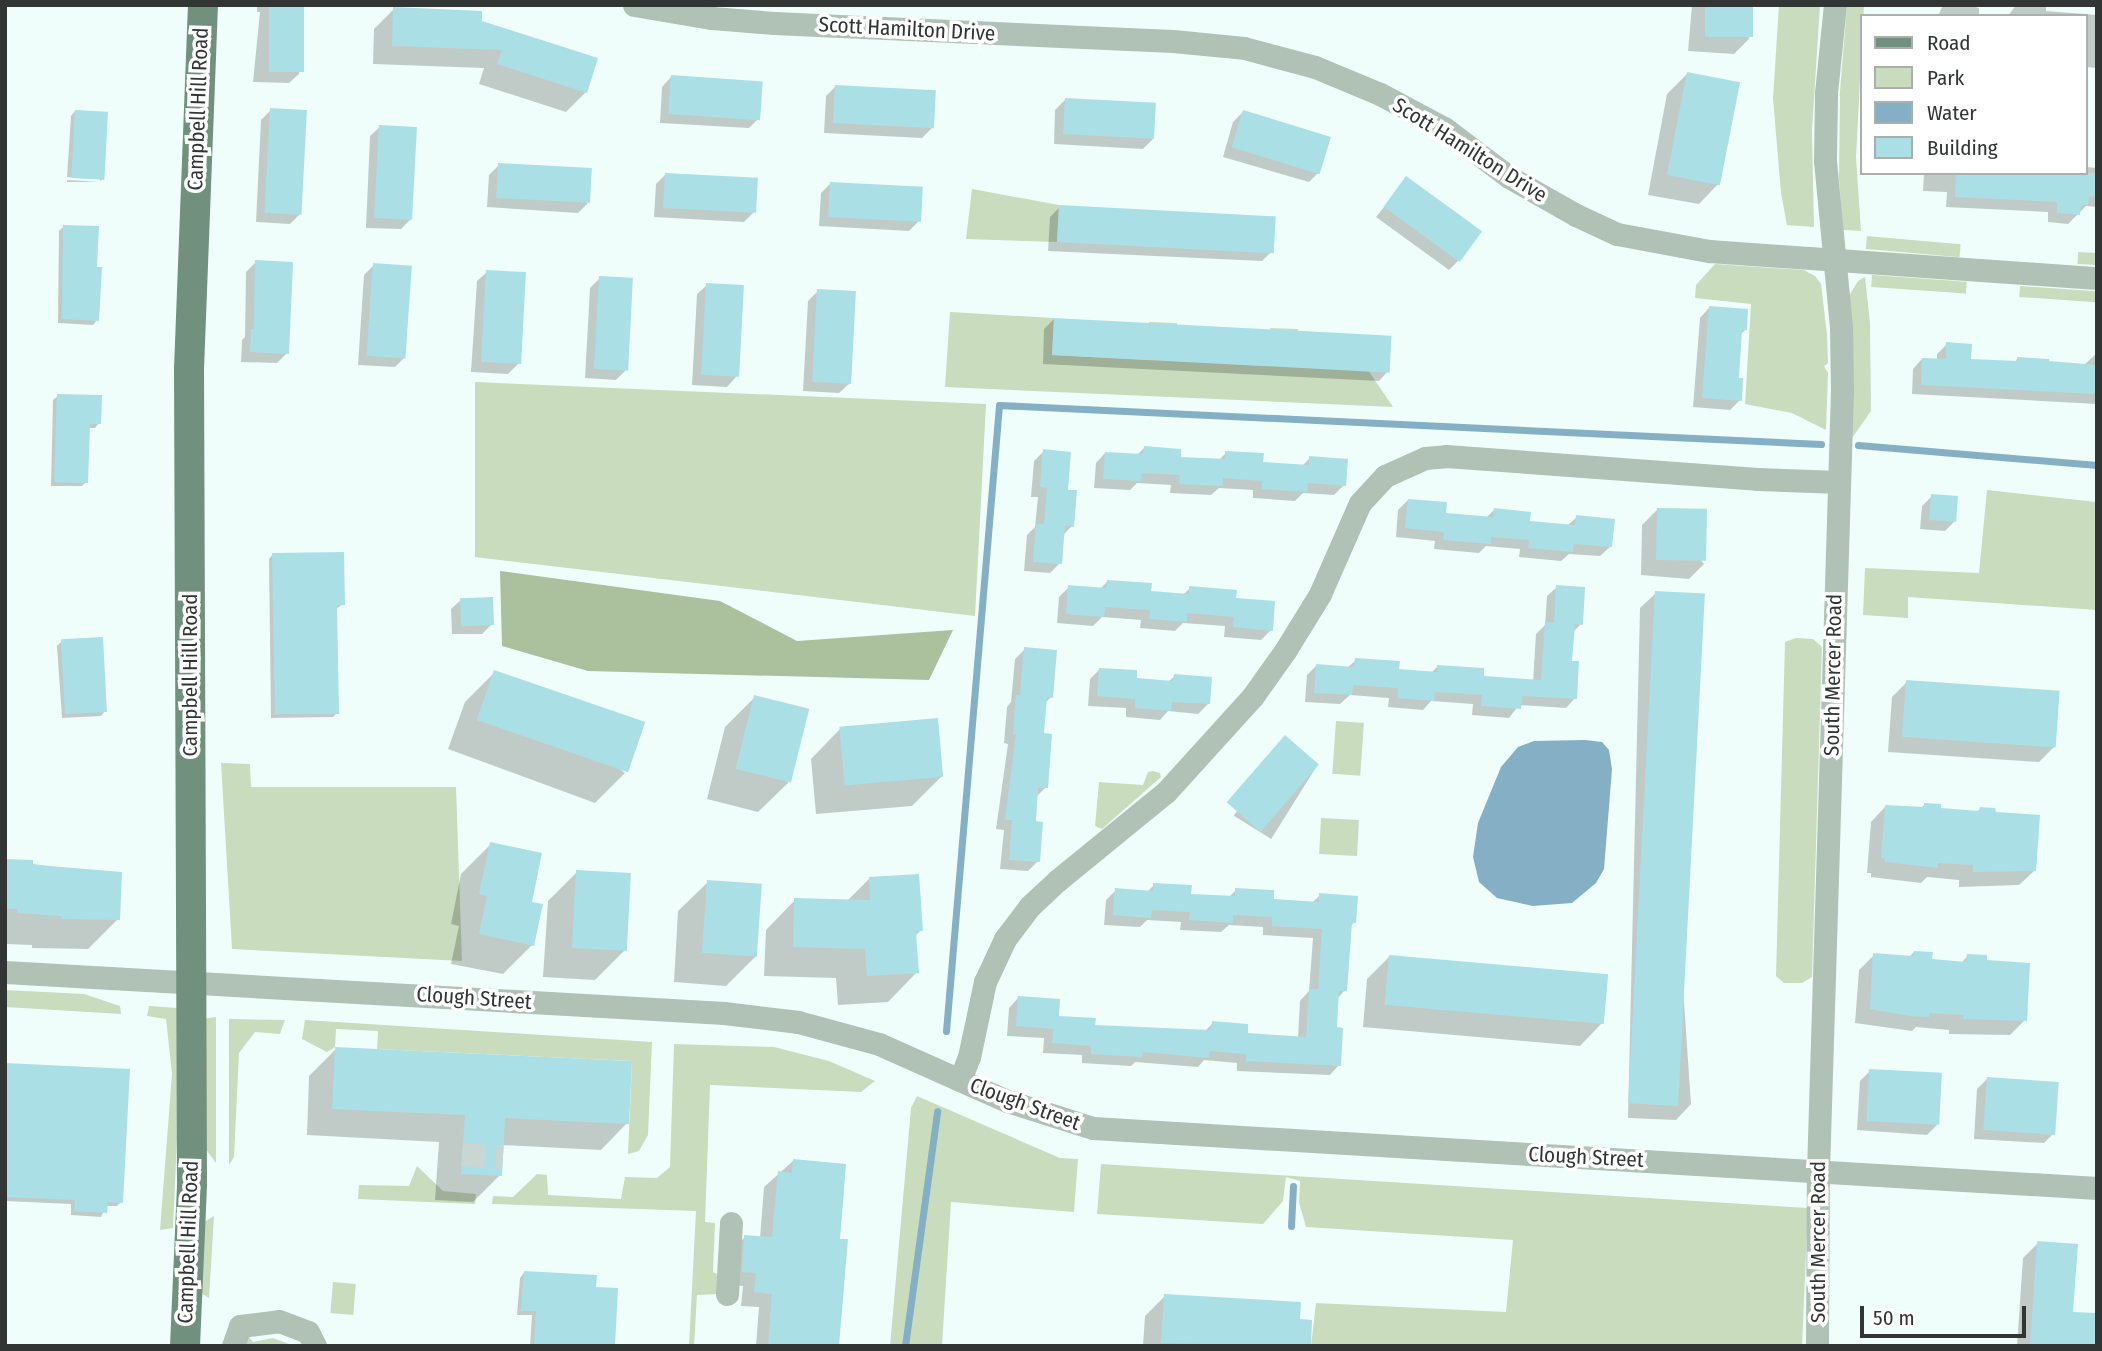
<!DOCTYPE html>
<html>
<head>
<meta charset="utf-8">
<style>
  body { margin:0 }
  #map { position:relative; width:2102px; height:1351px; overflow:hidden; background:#f0fefb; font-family:"Fira Sans Condensed",sans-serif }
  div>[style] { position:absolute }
  .green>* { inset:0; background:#c9dcbe; transform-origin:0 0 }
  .forest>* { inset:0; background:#abc19e }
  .water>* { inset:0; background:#85afc4 }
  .shadow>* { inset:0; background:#0003; transform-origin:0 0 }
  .stream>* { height:7px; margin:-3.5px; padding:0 3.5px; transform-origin:3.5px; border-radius:3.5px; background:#85afc4 }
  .building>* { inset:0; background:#abdfe6; transform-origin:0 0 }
  .minor-tunnel>* { height:23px; margin-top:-11.5px; transform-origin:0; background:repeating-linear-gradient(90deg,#cad6d3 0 23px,transparent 0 34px) }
  .minor>* { height:23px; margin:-11.5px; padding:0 11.5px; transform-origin:11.5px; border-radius:11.5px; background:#b0c1b6 }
  .major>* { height:30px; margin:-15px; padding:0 15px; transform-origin:15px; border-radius:15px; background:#71907d }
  span { translate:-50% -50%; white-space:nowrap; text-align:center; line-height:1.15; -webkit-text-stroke:7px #fff; paint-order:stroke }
  .street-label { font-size:21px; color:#313635 }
  .frame { position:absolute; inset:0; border:7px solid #313635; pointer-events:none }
  .legend { position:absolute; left:1860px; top:14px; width:228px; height:161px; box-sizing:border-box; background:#fff; border:2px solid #adafae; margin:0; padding:9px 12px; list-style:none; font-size:21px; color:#313635 }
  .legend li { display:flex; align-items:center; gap:14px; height:35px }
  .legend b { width:35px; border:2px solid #adafae }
  .scale { position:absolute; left:1860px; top:1306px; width:166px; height:32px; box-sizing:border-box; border:4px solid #313635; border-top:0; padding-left:9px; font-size:21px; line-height:24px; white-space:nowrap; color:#313635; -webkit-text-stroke:5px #fff; paint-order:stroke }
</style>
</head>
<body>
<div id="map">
  <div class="green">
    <i style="clip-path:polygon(1779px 5px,1820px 5px,1812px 131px,1814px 227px,1787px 225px,1781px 193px,1773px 98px)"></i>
    <i style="clip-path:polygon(1847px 5px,1864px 5px,1856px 157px,1861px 231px,1843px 230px,1839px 178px,1840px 91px)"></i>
    <i style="clip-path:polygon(972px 189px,1059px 205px,1057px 242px,966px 239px)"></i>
    <i style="left:1867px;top:236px;width:94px;height:13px;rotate:5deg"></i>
    <i style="left:2078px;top:252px;width:19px;height:12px;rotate:3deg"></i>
    <i style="clip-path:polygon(1715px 264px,1804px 270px,1815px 276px,1821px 284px,1827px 334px,1828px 363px,1824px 366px,1828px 373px,1826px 430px,1792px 413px,1745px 404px,1751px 304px,1695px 298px,1696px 285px)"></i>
    <i style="left:1872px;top:275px;width:95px;height:12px;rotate:4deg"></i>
    <i style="clip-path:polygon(1865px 277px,1870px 323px,1871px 411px,1852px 438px,1849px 296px,1858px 281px)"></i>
    <i style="left:2020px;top:286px;width:77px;height:11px;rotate:4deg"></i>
    <i style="clip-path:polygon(950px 312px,1054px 318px,1052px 355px,1147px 360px,1149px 322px,1177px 323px,1176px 361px,1268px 366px,1270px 328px,1298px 329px,1296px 367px,1368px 370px,1393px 407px,945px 387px)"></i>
    <i style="clip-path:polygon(475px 382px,986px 404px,975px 616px,475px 557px)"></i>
    <i style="clip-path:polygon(1987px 490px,2097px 502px,2097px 610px,1908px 597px,1908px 618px,1863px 615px,1865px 568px,1979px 573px)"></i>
    <i style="clip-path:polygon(1796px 638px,1813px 639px,1822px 647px,1812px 977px,1802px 983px,1784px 983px,1776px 976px,1785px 642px)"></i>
    <i style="left:1336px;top:721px;width:28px;height:53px;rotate:4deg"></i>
    <i style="clip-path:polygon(221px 763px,250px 764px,251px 787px,456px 787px,462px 961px,232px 949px)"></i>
    <i style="clip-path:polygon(1153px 771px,1160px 773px,1161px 777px,1102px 829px,1095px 826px,1099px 782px,1143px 785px,1148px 772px)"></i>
    <i style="left:1321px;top:818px;width:38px;height:36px;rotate:3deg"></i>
    <i style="clip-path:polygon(5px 990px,84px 994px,120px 1006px,121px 1014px,5px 1007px)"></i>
    <i style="clip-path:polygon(149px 1006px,178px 1008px,181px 1051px,173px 1228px,160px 1230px,172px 1074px,166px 1019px,147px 1016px)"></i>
    <i style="clip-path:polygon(216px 1017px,216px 1163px,202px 1144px,203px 1019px)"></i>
    <i style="clip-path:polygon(229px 1019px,285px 1020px,280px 1034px,255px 1032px,239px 1053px,234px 1157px,229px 1165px)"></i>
    <i style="clip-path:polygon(305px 1020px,652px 1042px,648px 1135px,639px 1151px,628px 1154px,632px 1061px,377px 1049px,378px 1031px,336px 1029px,335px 1047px,327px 1052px,302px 1039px)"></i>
    <i style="clip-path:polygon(674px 1044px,774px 1047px,829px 1061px,875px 1081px,861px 1092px,710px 1085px,705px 1222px,715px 1223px,713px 1272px,719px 1275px,719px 1294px,697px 1295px,694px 1346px,689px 1346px,696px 1211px,492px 1204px,493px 1196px,513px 1197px,537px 1174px,547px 1175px,548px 1195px,621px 1199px,625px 1177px,657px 1178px,670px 1167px)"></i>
    <i style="clip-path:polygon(917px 1096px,1060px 1158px,1078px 1159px,1074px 1212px,951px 1202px,942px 1346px,890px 1346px,911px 1108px)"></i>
    <i style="clip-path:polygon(1101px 1164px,1808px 1208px,1802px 1346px,1311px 1346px,1316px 1303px,1506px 1312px,1513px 1240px,1306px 1227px,1299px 1202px,1300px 1181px,1286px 1177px,1283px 1201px,1263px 1224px,1097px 1214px)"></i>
    <i style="clip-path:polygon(417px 1166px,443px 1191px,476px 1194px,475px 1204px,358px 1199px,359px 1185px,409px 1186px)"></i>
    <i style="clip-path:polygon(214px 1216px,209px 1298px,201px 1293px,204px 1222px)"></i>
    <i style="left:333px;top:1282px;width:23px;height:31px;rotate:5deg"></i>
    <i style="clip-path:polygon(247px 1334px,253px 1342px,273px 1338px,289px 1344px,238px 1346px)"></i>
  </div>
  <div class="forest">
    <i style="clip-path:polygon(500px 571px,720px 601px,797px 641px,953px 630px,929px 680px,588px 671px,502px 646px)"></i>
  </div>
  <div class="water">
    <i style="clip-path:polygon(1585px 740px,1602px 742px,1609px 750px,1612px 769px,1604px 869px,1596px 883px,1572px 903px,1533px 906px,1497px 898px,1479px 882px,1473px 857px,1478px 823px,1501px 767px,1518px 747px,1534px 741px)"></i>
  </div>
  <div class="shadow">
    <i style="clip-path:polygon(257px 5px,302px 5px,299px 74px,289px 83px,253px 82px,260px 12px,257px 12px)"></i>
    <i style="clip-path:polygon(1692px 5px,1751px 5px,1749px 39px,1734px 54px,1688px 51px)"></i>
    <i style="clip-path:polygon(1943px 5px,1968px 5px,1979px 8px,1979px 14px,1997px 16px,1938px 16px)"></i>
    <i style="clip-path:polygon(2016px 5px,2046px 6px,2046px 11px,2097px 15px,2097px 68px,2086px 67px,2086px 16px,2008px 16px)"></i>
    <i style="clip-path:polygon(394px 9px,480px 22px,586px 92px,566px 112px,479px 84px,484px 68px,373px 64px,374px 29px)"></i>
    <i style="clip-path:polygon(1687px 74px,1719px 183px,1699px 204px,1648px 195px,1667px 94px)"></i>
    <i style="clip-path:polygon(671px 77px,759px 118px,749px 128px,660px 123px,662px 87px)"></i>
    <i style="clip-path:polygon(836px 86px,932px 128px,922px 138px,824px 133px,826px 96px)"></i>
    <i style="clip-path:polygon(1065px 100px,1153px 139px,1143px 149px,1054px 144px,1055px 110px)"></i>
    <i style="clip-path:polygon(271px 110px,300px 214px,290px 224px,256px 222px,261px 120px)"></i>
    <i style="clip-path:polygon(75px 111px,102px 180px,100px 181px,100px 179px,67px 177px,71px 116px)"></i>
    <i style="clip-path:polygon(1243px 112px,1319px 172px,1309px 182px,1223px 157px,1233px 122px)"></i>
    <i style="clip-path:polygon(380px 127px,410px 220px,401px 229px,366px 228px,370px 136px)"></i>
    <i style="clip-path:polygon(499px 165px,588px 203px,578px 213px,487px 207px,489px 175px)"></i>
    <i style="clip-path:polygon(2086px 167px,2097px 168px,2097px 207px,2086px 206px,2068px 224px,2048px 222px,2048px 212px,1946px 207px,1947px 192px,1923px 191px,1924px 173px,2086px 173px)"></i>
    <i style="clip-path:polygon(666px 174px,754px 212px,744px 222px,654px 217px,656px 184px)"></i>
    <i style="clip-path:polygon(1407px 179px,1459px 260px,1449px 270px,1376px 217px)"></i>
    <i style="clip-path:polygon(67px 180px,99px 182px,67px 182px)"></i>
    <i style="clip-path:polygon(831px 183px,919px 221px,909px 231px,819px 226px,821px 193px)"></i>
    <i style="clip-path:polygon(1060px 207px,1272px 251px,1262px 261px,1048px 251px,1050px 217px)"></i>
    <i style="clip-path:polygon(64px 226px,95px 269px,97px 320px,93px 325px,58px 323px,59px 231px)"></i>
    <i style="clip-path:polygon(256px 262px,287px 353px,277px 363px,241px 362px,242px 340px,245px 337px,246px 272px)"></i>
    <i style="clip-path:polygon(374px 265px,405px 357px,395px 367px,358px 365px,364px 275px)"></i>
    <i style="clip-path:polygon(487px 272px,518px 364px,508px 374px,471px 372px,477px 281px)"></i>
    <i style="clip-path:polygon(600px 278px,626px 370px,616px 380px,585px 378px,590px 288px)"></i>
    <i style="clip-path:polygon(707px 285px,736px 377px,727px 387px,692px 385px,697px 294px)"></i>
    <i style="clip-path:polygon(818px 291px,849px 384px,839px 393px,803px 391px,808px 301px)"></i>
    <i style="clip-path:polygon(1709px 308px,1745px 330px,1740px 335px,1737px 379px,1740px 400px,1730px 410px,1693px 407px,1700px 318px)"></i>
    <i style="clip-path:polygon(1054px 319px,1388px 371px,1379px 381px,1043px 364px,1044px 329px)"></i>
    <i style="clip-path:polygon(1947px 344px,1969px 361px,2014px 363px,2017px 359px,2084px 365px,2097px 353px,2097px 404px,1912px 394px,1913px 369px,1922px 359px,1937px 360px,1937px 354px)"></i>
    <i style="clip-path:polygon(58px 396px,99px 423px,95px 428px,88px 428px,86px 482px,82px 486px,51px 486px,53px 400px)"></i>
    <i style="clip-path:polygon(1144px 448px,1179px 458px,1218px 461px,1226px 453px,1261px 464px,1302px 466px,1310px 458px,1344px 485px,1334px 495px,1303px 493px,1295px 501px,1253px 498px,1253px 490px,1219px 488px,1211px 495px,1170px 493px,1171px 485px,1137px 483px,1130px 490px,1094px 488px,1096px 463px,1105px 453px,1137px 455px)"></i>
    <i style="clip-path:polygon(1044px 451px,1066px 491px,1072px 526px,1062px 536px,1060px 563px,1050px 573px,1024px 571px,1027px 535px,1035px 527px,1038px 497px,1031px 497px,1034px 461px)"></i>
    <i style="clip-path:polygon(1932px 496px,1955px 521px,1945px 531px,1920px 529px,1922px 506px)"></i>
    <i style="clip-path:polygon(1408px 500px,1444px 514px,1486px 518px,1494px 510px,1529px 522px,1567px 526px,1577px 517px,1610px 547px,1600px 556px,1569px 554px,1561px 561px,1519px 557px,1520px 549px,1486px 546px,1479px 553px,1434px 549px,1435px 541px,1396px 537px,1398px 510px)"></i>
    <i style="clip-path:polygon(1657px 510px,1704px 564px,1689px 579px,1641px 575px,1642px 525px)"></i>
    <i style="clip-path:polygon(273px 554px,343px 604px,336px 609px,337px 713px,333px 717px,271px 718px,269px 559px)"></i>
    <i style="clip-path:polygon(1108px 581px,1149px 592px,1183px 595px,1190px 588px,1234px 599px,1271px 630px,1261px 640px,1224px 637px,1225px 626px,1183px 623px,1175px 631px,1140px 628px,1141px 620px,1102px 617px,1093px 626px,1057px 623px,1059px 597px,1069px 587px,1100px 589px)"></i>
    <i style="clip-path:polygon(1557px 587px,1581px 624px,1573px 632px,1571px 662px,1575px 698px,1566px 708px,1519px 705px,1509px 718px,1472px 715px,1473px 704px,1431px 701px,1423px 710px,1388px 707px,1389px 698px,1350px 695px,1340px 704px,1305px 702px,1307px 675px,1316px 666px,1347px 668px,1356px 660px,1397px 671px,1431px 673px,1438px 666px,1482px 678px,1533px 682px,1536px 634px,1545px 625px,1547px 596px)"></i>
    <i style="clip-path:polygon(1656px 593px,1691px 1104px,1676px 1120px,1628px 1118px,1640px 608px)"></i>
    <i style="clip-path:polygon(461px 600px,492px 624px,482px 634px,452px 634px,451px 609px)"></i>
    <i style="clip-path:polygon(62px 641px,105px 711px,101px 716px,62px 718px,57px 646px)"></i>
    <i style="clip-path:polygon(1025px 649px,1051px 697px,1044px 704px,1042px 734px,1046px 787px,1036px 797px,1034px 823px,1038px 861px,1028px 871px,1000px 869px,1004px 830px,996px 829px,1008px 744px,1004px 743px,1007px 707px,1011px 702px,1015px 659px)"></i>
    <i style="clip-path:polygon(1100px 669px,1135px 680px,1168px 682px,1175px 676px,1208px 704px,1198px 714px,1168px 711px,1160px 720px,1126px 717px,1126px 708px,1088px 706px,1090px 679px)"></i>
    <i style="clip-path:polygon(495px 672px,625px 773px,595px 803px,448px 749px,465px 702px)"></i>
    <i style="clip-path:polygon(1907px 682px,2054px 747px,2039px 762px,1888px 752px,1892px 697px)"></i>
    <i style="clip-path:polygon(755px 697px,788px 783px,758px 812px,707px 799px,725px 727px)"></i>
    <i style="clip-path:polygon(840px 729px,942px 776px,912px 806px,816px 814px,811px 759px)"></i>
    <i style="left:1280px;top:742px;width:44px;height:87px;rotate:32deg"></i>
    <i style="clip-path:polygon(1925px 804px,1939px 810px,1976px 813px,1980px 809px,1995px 813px,2035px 870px,2019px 885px,1959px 887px,1959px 880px,1927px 877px,1921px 883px,1871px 877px,1871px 873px,1867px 873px,1871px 822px,1886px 806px,1920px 809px)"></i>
    <i style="clip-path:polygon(491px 844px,530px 903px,532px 945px,503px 974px,451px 964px,459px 926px,451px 924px,461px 874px)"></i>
    <i style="clip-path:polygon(5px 862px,31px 865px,118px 919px,88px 949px,32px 948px,32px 945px,5px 944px)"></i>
    <i style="clip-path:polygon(577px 872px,625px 950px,595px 980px,543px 977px,548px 901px)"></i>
    <i style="clip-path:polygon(869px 879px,921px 930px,915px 936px,917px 972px,888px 1002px,838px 1005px,836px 978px,764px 976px,766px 930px,795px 900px,847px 901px)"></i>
    <i style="clip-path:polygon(708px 882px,756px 956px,726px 986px,674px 982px,678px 911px)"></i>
    <i style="clip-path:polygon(1154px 885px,1189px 895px,1228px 898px,1236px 890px,1272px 901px,1312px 903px,1320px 895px,1354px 922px,1350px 927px,1345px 990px,1337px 999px,1335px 1029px,1339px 1065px,1330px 1075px,1237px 1071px,1237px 1063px,1204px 1060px,1198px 1067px,1135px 1062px,1131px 1066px,1082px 1063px,1082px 1055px,1043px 1053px,1044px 1038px,1007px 1036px,1009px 1008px,1018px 998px,1058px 1018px,1094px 1026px,1205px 1031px,1213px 1023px,1246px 1034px,1298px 1038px,1300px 1001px,1309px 991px,1313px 938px,1263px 935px,1263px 927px,1229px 925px,1221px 932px,1180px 930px,1181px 922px,1147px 920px,1140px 927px,1104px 925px,1106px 900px,1116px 890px,1147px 892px)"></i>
    <i style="clip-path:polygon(1914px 952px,1930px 961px,1961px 963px,1968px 956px,1985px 962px,2025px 1020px,2010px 1035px,1949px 1034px,1949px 1030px,1916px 1027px,1912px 1031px,1855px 1023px,1859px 970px,1874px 955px,1909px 957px)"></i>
    <i style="clip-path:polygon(1389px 957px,1602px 1023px,1580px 1046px,1363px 1027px,1367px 979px)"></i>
    <i style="clip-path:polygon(336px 1049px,627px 1123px,601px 1150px,502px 1145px,500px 1175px,473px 1202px,435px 1200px,439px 1142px,307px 1135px,309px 1076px)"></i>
    <i style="clip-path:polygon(5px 1064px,121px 1202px,117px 1206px,106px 1206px,101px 1217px,71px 1215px,71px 1204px,5px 1201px)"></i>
    <i style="clip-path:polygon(1870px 1071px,1937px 1125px,1927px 1135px,1857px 1130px,1860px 1081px)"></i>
    <i style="clip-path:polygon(1987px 1079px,2054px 1133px,2044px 1143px,1974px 1139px,1977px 1089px)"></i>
    <i style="clip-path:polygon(793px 1161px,838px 1240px,838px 1346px,756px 1346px,759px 1307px,741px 1306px,743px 1286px,729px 1285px,731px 1251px,745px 1237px,760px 1238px,764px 1187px)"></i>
    <i style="clip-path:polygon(2038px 1243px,2071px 1313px,2097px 1346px,2017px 1346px,2023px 1258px)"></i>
    <i style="clip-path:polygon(524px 1273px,594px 1288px,613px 1346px,530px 1346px,532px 1315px,517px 1315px,520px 1278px)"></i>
    <i style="clip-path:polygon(1165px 1296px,1298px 1321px,1309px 1346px,1143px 1346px,1145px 1316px)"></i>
  </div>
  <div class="stream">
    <i style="left:1858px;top:445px;width:240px;rotate:4.8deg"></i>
    <i style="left:946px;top:1031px;width:628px;rotate:-85.16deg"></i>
    <i style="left:999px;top:405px;width:823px;rotate:2.72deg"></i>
    <i style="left:1291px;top:1226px;width:40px;rotate:-87.1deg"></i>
    <i style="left:905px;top:1346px;width:237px;rotate:-82.2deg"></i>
  </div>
  <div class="building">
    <i style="left:269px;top:5px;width:35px;height:67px"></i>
    <i style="left:1705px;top:5px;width:48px;height:32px"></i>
    <i style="clip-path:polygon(393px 7px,482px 11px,482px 21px,598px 58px,587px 93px,497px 64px,502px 50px,392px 46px)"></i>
    <i style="left:1687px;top:72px;width:54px;height:105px;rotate:11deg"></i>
    <i style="left:671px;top:75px;width:92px;height:39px;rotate:4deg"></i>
    <i style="left:835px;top:85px;width:101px;height:38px;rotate:3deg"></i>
    <i style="left:1065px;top:98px;width:91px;height:36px;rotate:3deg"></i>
    <i style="left:270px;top:108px;width:37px;height:105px;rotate:3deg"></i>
    <i style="left:75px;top:110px;width:33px;height:68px;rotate:3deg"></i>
    <i style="left:1243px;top:110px;width:92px;height:39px;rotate:17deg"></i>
    <i style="left:379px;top:125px;width:38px;height:93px;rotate:3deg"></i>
    <i style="left:498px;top:163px;width:94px;height:35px;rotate:3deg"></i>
    <i style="left:665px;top:173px;width:93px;height:35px;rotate:3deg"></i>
    <i style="clip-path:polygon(1956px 173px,2097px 173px,2097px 197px,2089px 196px,2088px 205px,2081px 205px,2080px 215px,2057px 213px,2057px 202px,1955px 197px)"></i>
    <i style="left:1406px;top:176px;width:94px;height:38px;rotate:36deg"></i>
    <i style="left:830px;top:182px;width:93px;height:35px;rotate:3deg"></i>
    <i style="left:1059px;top:205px;width:217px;height:37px;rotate:3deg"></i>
    <i style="clip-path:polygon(63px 225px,99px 226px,97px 267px,102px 267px,99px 321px,62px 319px)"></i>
    <i style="clip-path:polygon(255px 260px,293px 262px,289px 354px,250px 352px,251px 329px,254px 329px)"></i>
    <i style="left:373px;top:263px;width:39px;height:93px;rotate:4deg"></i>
    <i style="left:486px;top:270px;width:40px;height:92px;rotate:3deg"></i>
    <i style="left:599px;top:276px;width:34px;height:93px;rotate:3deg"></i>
    <i style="left:706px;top:283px;width:38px;height:92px;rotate:3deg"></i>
    <i style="left:817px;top:289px;width:39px;height:93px;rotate:3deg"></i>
    <i style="clip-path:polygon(1709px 306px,1748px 309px,1747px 330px,1742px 330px,1739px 378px,1743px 378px,1742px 401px,1702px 398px)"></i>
    <i style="left:1054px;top:318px;width:338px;height:37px;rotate:3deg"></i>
    <i style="clip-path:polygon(1946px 342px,1972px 344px,1971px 359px,2017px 361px,2017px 357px,2049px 359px,2049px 361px,2097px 365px,2097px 394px,1921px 385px,1922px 358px,1946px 359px)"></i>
    <i style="clip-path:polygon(57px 394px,102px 395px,101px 424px,90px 424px,88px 483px,54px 482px)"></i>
    <i style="clip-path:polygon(1144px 446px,1181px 449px,1181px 457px,1225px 459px,1225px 451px,1264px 453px,1263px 462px,1309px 465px,1309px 456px,1348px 459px,1346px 486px,1308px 483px,1307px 492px,1262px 489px,1262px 481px,1223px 478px,1223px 486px,1179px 484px,1180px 475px,1142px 473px,1141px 481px,1103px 479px,1105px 452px,1143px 454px)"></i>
    <i style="clip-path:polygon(1043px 449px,1071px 452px,1068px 490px,1077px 490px,1074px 527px,1065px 526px,1062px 564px,1033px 562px,1036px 524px,1044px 524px,1047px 488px,1040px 487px)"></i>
    <i style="left:1931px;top:494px;width:27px;height:26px;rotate:4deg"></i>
    <i style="clip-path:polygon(1408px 499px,1447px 502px,1446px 513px,1493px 517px,1494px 508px,1531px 512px,1530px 521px,1575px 525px,1576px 515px,1615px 519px,1612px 547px,1574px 544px,1573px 552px,1528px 548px,1529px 540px,1491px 537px,1491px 544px,1443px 540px,1444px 532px,1405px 528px)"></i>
    <i style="left:1657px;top:508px;width:50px;height:52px;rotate:1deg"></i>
    <i style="clip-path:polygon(344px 552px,345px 605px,337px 605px,339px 714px,275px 714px,272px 553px)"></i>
    <i style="clip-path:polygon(1107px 580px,1152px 583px,1151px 591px,1189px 594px,1189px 586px,1237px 590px,1236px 598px,1275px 601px,1273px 631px,1233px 627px,1234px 617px,1187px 613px,1187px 622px,1149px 619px,1150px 610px,1105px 607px,1104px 617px,1066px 614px,1068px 585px,1106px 588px)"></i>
    <i style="clip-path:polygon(1556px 585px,1585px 587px,1583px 625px,1575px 624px,1572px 661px,1579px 661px,1577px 699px,1522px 696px,1521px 709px,1481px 706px,1482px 695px,1435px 692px,1434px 701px,1397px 698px,1398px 688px,1353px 685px,1352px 695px,1314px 693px,1316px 664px,1354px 667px,1355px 658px,1400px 661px,1399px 669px,1437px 672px,1437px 665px,1484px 668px,1484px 676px,1541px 680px,1545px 622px,1554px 623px)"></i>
    <i style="left:1655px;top:591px;width:50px;height:513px;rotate:3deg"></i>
    <i style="left:493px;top:597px;width:28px;height:33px;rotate:88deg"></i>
    <i style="left:103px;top:637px;width:75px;height:42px;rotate:87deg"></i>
    <i style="clip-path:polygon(1024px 647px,1057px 650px,1053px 698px,1047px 697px,1044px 733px,1052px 734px,1048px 788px,1038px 788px,1036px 821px,1043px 822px,1040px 862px,1009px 860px,1012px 820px,1005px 820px,1016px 734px,1013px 734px,1016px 695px,1020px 695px)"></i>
    <i style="clip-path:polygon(1099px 668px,1137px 670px,1137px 678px,1173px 681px,1174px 674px,1212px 677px,1210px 704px,1172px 702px,1171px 711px,1135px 708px,1135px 699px,1097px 696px)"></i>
    <i style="left:494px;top:670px;width:160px;height:53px;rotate:19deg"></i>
    <i style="left:1906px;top:680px;width:154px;height:57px;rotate:4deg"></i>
    <i style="left:754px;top:695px;width:57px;height:76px;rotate:14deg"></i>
    <i style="left:938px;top:718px;width:59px;height:99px;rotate:85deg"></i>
    <i style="left:1285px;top:735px;width:45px;height:89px;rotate:41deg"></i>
    <i style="clip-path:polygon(1924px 803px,1941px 804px,1941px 808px,1979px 811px,1980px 807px,1995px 808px,1996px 812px,2040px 815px,2036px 871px,1973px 872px,1973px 865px,1938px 863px,1938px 868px,1885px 862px,1885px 859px,1881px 858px,1885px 805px,1924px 807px)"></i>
    <i style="clip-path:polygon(490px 842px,542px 853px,532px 902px,543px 904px,534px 946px,479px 934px,487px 896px,479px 894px)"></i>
    <i style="clip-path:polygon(5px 859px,33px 860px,33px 864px,50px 866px,122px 872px,120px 920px,61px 919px,61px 916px,17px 913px,18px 909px,5px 909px)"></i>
    <i style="left:576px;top:870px;width:55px;height:78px;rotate:3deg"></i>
    <i style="clip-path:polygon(919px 874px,923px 931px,916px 931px,919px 973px,867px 976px,865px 949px,793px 947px,794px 898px,870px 900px,869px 877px)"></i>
    <i style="left:707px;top:880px;width:55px;height:73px;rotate:4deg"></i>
    <i style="clip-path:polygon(1153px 883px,1192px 885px,1191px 894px,1235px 896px,1235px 888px,1274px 890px,1274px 899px,1319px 902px,1319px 893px,1358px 896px,1356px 923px,1352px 923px,1347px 991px,1339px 991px,1337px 1027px,1343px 1028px,1341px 1066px,1246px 1061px,1246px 1054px,1210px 1051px,1209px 1058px,1143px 1052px,1142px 1057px,1091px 1054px,1091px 1046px,1052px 1043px,1053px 1029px,1016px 1026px,1018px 996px,1060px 999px,1059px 1016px,1096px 1018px,1095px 1025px,1211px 1030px,1212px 1021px,1248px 1024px,1248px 1033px,1306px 1037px,1309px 989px,1318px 989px,1322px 929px,1272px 926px,1272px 917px,1233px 915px,1233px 923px,1189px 920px,1190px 912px,1152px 910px,1151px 918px,1113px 915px,1115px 888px,1153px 891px)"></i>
    <i style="clip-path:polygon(1914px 951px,1933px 952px,1932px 959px,1966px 962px,1967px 954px,1987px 955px,1987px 960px,2030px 963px,2027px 1021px,1963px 1019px,1964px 1015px,1929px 1013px,1929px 1017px,1910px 1016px,1870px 1009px,1873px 953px,1913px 956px)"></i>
    <i style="left:1389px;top:955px;width:220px;height:50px;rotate:5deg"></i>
    <i style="clip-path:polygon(335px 1047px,632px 1061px,629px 1124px,505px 1118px,502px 1176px,461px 1174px,465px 1115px,332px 1109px)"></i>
    <i style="clip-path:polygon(5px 1063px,130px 1069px,123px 1203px,108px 1202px,107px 1213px,74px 1211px,75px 1200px,5px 1197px)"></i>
    <i style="left:1869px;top:1069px;width:73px;height:52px;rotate:3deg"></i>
    <i style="left:1987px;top:1077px;width:72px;height:53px;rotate:4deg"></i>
    <i style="clip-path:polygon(793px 1159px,846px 1164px,840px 1239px,848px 1239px,839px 1346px,768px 1346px,772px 1294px,754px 1292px,756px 1273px,742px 1272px,744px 1235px,772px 1237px,778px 1171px,792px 1173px)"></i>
    <i style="clip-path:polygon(2037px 1241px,2078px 1244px,2073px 1312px,2097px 1313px,2097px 1346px,2030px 1346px)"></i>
    <i style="clip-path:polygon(524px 1271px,597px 1275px,596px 1287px,618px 1288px,615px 1346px,534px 1346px,536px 1311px,521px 1311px)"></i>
    <i style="clip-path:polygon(1164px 1294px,1301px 1302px,1300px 1319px,1312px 1320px,1311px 1346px,1161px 1343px)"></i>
  </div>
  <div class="minor-tunnel">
    <i style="left:462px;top:1154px;width:41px;rotate:4.2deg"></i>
  </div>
  <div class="minor">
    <i style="left:634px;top:5px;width:79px;rotate:9.5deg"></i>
    <i style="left:712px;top:18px;width:62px;rotate:4.6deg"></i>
    <i style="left:774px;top:23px;width:399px;rotate:2.6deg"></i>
    <i style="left:1173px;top:41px;width:71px;rotate:5.6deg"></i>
    <i style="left:1244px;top:48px;width:73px;rotate:15deg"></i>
    <i style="left:1315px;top:67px;width:70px;rotate:22.6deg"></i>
    <i style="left:1380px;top:94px;width:72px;rotate:28deg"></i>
    <i style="left:1444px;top:128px;width:81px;rotate:37deg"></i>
    <i style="left:1509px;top:177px;width:77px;rotate:29.6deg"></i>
    <i style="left:1576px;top:215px;width:45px;rotate:24.9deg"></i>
    <i style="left:1617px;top:234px;width:94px;rotate:10.5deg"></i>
    <i style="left:1709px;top:251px;width:389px;rotate:4deg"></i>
    <i style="left:5px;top:972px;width:720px;rotate:3.26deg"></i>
    <i style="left:724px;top:1013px;width:75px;rotate:6.9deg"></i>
    <i style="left:798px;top:1022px;width:84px;rotate:15.2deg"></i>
    <i style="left:879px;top:1044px;width:140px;rotate:24deg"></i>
    <i style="left:1007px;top:1101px;width:90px;rotate:17.4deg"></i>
    <i style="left:1093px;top:1128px;width:1006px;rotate:3.42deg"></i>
    <i style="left:960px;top:1080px;width:25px;rotate:-69deg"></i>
    <i style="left:969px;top:1057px;width:77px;rotate:-78deg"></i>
    <i style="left:985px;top:982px;width:47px;rotate:-65.1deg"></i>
    <i style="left:1005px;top:939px;width:41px;rotate:-52.9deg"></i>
    <i style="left:1030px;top:906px;width:38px;rotate:-43deg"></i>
    <i style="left:1058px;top:880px;width:139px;rotate:-39.2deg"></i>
    <i style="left:1166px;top:792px;width:130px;rotate:-47.8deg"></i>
    <i style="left:1253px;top:696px;width:55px;rotate:-54.6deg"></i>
    <i style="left:1285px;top:651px;width:67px;rotate:-58.4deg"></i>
    <i style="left:1320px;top:594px;width:99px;rotate:-66.3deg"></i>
    <i style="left:1360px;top:503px;width:37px;rotate:-47deg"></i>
    <i style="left:1385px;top:476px;width:44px;rotate:-24.2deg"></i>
    <i style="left:1425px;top:458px;width:21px;rotate:-5deg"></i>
    <i style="left:1446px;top:456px;width:312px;rotate:4.2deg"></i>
    <i style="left:1757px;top:479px;width:82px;rotate:2.1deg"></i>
    <i style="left:727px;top:1294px;width:71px;rotate:-86.8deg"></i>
    <i style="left:233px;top:1346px;width:21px;rotate:-71deg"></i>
    <i style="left:240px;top:1326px;width:39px;rotate:-7deg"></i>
    <i style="left:279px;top:1321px;width:31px;rotate:21deg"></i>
    <i style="left:308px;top:1332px;width:16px;rotate:63deg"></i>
    <i style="left:1817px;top:1346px;width:175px;rotate:-89.7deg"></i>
    <i style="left:1818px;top:1171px;width:780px;rotate:-88.24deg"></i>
    <i style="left:1842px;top:391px;width:64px;rotate:-90.9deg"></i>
    <i style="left:1841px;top:327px;width:168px;rotate:-95.5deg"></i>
    <i style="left:1825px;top:160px;width:67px;rotate:-89.1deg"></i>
    <i style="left:1826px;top:93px;width:88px;rotate:-84.2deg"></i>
  </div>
  <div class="major">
    <i style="left:185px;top:1346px;width:163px;rotate:-87.5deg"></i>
    <i style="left:192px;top:1183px;width:814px;rotate:-90.21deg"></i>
    <i style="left:189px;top:369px;width:364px;rotate:-87.8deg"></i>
  </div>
  <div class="street-label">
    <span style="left:907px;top:29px;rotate:3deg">Scott Hamilton Drive</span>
    <span style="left:198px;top:109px;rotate:-88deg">Campbell Hill Road</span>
    <span style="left:1470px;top:150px;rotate:32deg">Scott Hamilton Drive</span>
    <span style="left:190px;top:675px;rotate:-90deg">Campbell Hill Road</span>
    <span style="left:1833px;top:675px;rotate:-89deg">South Mercer Road</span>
    <span style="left:474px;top:998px;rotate:4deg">Clough Street</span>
    <span style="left:1025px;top:1104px;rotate:20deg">Clough Street</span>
    <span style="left:1586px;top:1157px;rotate:3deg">Clough Street</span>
    <span style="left:188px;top:1242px;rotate:-88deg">Campbell Hill Road</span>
    <span style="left:1818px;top:1242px;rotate:-90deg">South Mercer Road</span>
  </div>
  <div class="frame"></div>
  <ul class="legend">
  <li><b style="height:9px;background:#71907d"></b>Road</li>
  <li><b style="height:19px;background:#c9dcbe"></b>Park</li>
  <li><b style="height:19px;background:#85afc4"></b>Water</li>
  <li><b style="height:19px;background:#abdfe6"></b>Building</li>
  </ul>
  <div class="scale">50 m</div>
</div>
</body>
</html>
